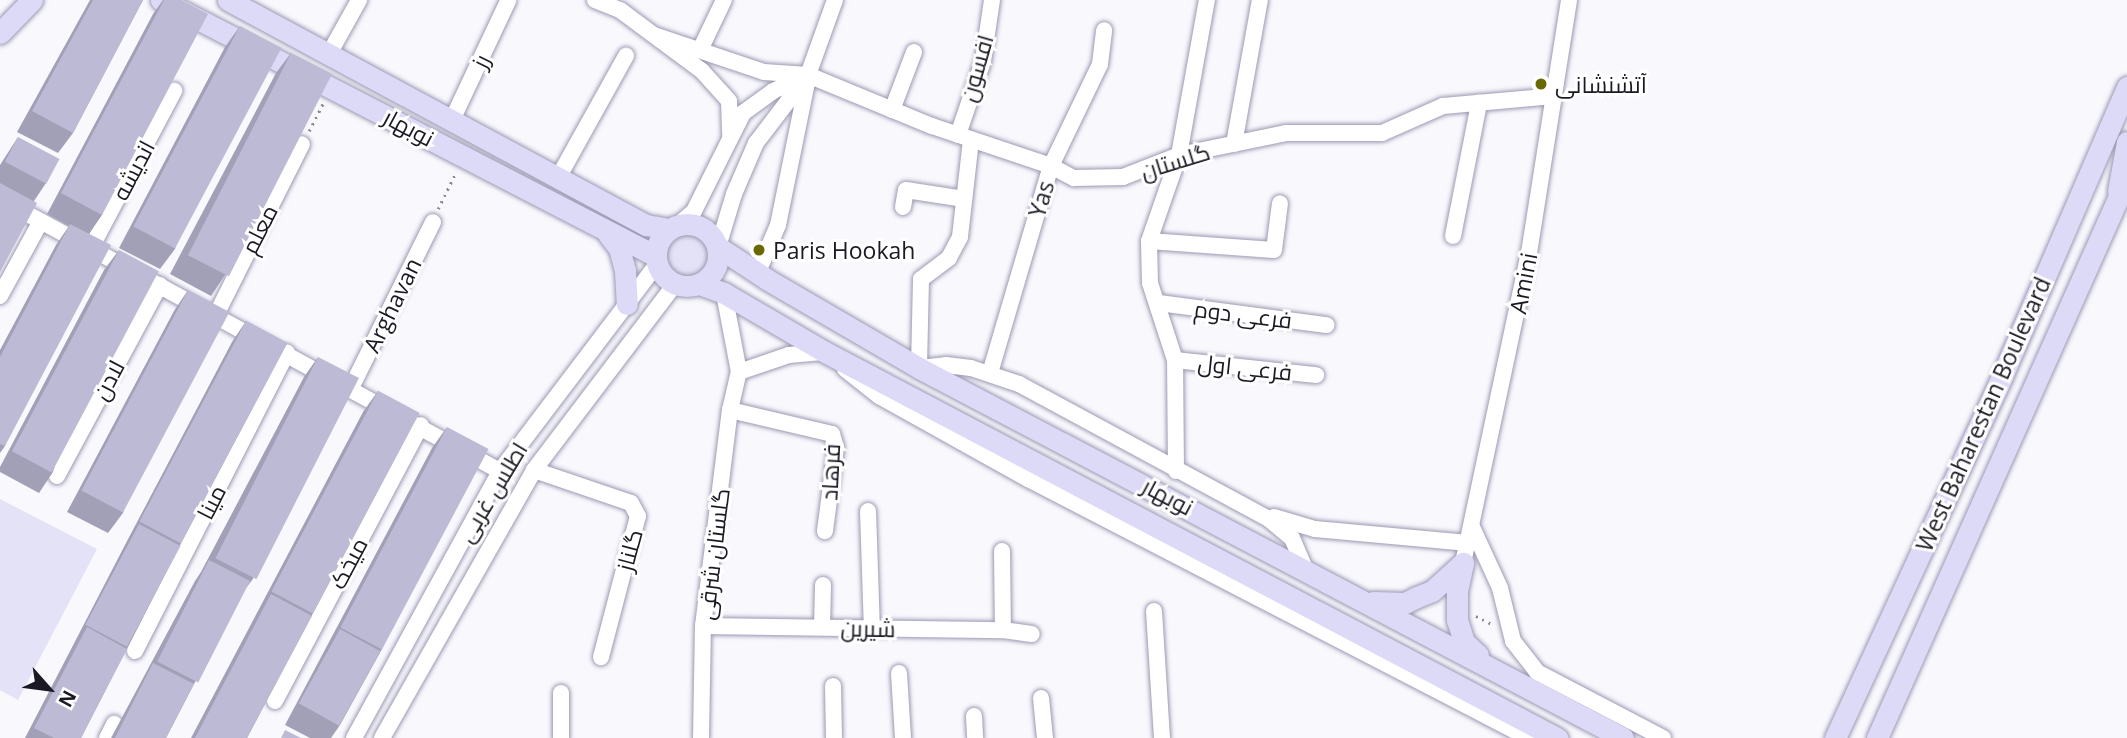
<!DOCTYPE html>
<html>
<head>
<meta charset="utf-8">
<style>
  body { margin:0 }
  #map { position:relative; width:2127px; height:738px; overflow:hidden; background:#f8f8fd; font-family:"Open Sans",Cairo,sans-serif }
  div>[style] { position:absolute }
  .green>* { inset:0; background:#e4e2f7 }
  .round { border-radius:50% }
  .path>* { height:2.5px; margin-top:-1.25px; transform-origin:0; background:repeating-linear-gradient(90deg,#8c8b93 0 2px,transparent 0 7px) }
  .roads { filter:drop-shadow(0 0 2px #9b99b2) drop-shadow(0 0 2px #9b99b2) }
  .minor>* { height:16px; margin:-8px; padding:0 8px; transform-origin:8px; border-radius:8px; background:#fff }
  .major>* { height:21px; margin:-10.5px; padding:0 10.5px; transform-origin:10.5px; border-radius:10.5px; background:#dddaf8 }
  .major>.ring { margin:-10.5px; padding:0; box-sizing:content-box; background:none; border:21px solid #dddaf8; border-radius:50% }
  .wall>* { inset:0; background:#a2a0b6 }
  .building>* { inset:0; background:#bcbad4; transform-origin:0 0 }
  .dots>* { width:19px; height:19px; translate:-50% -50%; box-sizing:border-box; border:4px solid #fff; border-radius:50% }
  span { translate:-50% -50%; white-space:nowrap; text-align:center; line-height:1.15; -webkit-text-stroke:6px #fff; paint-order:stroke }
  .street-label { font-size:23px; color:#1b1a24 }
  .poi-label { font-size:23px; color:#1b1a24 }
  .left { translate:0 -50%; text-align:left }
  .north { position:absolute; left:14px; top:654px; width:70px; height:70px; -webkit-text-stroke:5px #fff; paint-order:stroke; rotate:118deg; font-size:19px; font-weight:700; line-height:28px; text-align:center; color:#1b1a24 }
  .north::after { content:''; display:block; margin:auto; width:24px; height:32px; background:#1b1a24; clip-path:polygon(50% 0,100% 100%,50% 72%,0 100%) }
</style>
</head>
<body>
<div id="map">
  <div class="green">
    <i class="round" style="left:666px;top:233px;width:44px;height:44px"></i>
    <i style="clip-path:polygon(0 499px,97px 549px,18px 700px,0 690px)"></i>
  </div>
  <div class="path">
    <i style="left:309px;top:131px;width:31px;rotate:-63deg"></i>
    <i style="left:438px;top:209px;width:39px;rotate:-64deg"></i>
    <i style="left:1476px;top:616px;width:18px;rotate:27deg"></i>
  </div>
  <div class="roads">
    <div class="minor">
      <i style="left:595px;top:0;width:27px;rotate:22deg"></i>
      <i style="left:620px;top:10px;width:102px;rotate:36.6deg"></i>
      <i style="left:702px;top:71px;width:40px;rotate:48deg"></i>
      <i style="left:729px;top:101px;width:34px;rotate:88deg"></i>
      <i style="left:654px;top:35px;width:116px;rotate:18.6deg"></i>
      <i style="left:764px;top:72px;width:44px;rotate:3.9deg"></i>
      <i style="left:808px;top:75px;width:134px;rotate:22.4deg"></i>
      <i style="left:932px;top:126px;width:126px;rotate:18.6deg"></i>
      <i style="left:1051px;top:166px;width:26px;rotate:28deg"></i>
      <i style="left:1074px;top:178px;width:49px;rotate:-1.2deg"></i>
      <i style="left:1123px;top:177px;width:60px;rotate:-21.4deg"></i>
      <i style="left:1179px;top:155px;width:109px;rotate:-11.6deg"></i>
      <i style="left:1286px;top:133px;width:96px"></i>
      <i style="left:1382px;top:133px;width:67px;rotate:-23.9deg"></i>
      <i style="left:1443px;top:106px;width:111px;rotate:-5.1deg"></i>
      <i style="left:700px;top:50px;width:55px;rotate:-64.4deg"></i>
      <i style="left:329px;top:54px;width:62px;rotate:-60.9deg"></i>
      <i style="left:892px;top:110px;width:62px;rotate:-69.2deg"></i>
      <i style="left:452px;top:120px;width:132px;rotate:-64.8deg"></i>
      <i style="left:958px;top:135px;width:78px;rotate:-71.3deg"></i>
      <i style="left:983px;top:61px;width:62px;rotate:-81.6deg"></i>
      <i style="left:971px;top:140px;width:98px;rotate:96.5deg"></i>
      <i style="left:960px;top:237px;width:24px;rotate:118deg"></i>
      <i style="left:949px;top:258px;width:35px;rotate:143deg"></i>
      <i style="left:921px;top:279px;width:89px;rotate:91.3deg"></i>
      <i style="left:919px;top:368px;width:27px;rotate:-6deg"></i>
      <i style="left:946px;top:365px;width:25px;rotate:7deg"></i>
      <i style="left:971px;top:368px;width:51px;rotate:18.4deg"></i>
      <i style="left:1019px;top:384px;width:284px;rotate:28.4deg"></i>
      <i style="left:1269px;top:519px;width:30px;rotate:40deg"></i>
      <i style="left:1292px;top:538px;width:33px;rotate:67deg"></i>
      <i style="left:1234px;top:144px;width:146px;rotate:-79.8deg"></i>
      <i style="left:558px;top:178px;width:140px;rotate:-60.9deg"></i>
      <i style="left:0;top:199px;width:569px;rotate:28.55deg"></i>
      <i style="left:903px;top:207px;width:17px;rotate:-80deg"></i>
      <i style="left:906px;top:190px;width:59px;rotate:8.8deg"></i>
      <i style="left:678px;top:225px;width:21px;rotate:-41deg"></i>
      <i style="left:694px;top:211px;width:110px;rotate:-63.4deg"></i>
      <i style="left:743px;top:113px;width:37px;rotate:-36deg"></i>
      <i style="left:773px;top:91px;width:36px;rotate:-24deg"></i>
      <i style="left:1453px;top:236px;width:136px;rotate:-78.9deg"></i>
      <i style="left:1149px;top:241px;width:125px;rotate:4.1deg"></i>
      <i style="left:1274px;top:250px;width:47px;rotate:-82.7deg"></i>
      <i style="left:718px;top:247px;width:55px;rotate:-73.2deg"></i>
      <i style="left:734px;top:194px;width:56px;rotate:-66.7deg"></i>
      <i style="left:756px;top:143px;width:86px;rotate:-52.6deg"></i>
      <i style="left:808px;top:75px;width:80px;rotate:-70.2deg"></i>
      <i style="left:91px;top:248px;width:178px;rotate:-62.1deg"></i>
      <i style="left:757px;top:274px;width:53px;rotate:-66.8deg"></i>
      <i style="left:778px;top:225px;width:151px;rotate:-78.5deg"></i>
      <i style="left:0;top:296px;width:85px;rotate:-61.3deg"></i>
      <i style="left:1159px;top:303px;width:169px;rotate:7.5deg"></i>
      <i style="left:216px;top:315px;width:191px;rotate:-63.3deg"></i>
      <i style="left:1175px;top:360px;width:142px;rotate:6.1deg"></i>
      <i style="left:845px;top:369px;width:43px;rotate:38.5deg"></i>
      <i style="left:879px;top:396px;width:171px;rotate:29.1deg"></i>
      <i style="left:1028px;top:479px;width:564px;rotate:27.34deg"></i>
      <i style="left:739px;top:372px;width:53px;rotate:-18.8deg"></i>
      <i style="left:789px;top:355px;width:36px;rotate:-5deg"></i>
      <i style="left:990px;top:373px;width:216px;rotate:-73.6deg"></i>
      <i style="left:1051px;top:166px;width:113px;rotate:-64.3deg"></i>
      <i style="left:1100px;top:64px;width:34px;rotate:-83deg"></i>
      <i style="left:351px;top:388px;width:185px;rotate:-63.7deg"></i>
      <i style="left:730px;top:410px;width:105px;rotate:13.2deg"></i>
      <i style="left:832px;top:434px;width:14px;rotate:73deg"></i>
      <i style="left:836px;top:447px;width:85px;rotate:97.5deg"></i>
      <i style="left:534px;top:470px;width:102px;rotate:18.8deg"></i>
      <i style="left:631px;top:503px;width:15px;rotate:62deg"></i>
      <i style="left:638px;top:516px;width:146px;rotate:104.7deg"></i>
      <i style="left:1176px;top:471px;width:111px;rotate:-90.5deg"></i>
      <i style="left:1175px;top:360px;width:81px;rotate:-108deg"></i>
      <i style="left:1150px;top:283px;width:42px;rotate:-91.4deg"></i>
      <i style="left:1149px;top:241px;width:91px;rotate:-70.8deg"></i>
      <i style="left:1179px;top:155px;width:158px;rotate:-79.8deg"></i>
      <i style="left:57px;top:476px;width:217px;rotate:-61.7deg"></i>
      <i style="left:868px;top:511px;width:118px;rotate:88.1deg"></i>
      <i style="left:1274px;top:517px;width:43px;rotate:16.3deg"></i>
      <i style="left:1315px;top:529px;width:154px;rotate:5.2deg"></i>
      <i style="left:1472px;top:527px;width:67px;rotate:65.3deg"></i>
      <i style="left:1500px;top:588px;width:55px;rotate:76.2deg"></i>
      <i style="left:1513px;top:641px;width:39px;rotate:52deg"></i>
      <i style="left:1537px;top:672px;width:142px;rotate:27.6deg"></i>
      <i style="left:1002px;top:551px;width:79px;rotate:89.3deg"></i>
      <i style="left:1463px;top:563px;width:317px;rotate:-78deg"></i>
      <i style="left:1529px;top:253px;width:256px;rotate:-81deg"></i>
      <i style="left:1154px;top:611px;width:127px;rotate:86.4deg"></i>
      <i style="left:703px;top:626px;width:300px;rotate:0.8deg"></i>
      <i style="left:1003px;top:630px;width:29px;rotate:8deg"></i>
      <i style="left:822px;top:627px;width:42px;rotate:-88.6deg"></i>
      <i style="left:135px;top:651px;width:335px;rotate:-63deg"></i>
      <i style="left:899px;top:673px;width:65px;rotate:86.5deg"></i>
      <i style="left:833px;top:686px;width:52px;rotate:88.9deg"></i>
      <i style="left:561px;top:693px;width:45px;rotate:90deg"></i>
      <i style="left:1041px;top:698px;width:40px;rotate:84.3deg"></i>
      <i style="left:275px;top:701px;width:312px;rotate:-62.1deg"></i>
      <i style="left:974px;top:716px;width:22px;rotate:87deg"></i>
      <i style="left:107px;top:738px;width:16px;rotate:-63deg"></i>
      <i style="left:354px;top:738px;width:304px;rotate:-61.3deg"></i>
      <i style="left:500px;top:471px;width:260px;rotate:-52.8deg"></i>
      <i style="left:382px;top:738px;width:308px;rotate:-60.4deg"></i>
      <i style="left:534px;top:470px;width:233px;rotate:-52.8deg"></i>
      <i style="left:701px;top:738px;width:112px;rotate:-89deg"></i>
      <i style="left:703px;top:626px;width:218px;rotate:-82.9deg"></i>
      <i style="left:730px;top:410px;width:39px;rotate:-77deg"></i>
      <i style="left:739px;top:372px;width:80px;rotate:-100.8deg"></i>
    </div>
    <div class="major">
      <i style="left:161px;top:0;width:557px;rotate:27.35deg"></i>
      <i style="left:228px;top:0;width:475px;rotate:28.3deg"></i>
      <i style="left:646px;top:225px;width:23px;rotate:10deg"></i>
      <i style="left:0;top:33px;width:46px;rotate:-45.9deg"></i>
      <i style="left:2118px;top:191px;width:50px;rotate:-79.6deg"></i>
      <i class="ring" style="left:656px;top:224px;width:41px;height:41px"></i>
      <i style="left:608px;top:234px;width:18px;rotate:52deg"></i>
      <i style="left:619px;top:248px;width:23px;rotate:75deg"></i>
      <i style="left:625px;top:270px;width:34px;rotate:87deg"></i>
      <i style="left:718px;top:247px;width:60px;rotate:33.4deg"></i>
      <i style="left:768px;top:280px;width:175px;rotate:30.2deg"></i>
      <i style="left:919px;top:368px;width:795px;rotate:27.72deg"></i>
      <i style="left:699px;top:284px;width:27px;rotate:20deg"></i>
      <i style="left:724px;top:293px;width:117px;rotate:30.3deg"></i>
      <i style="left:825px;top:352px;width:828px;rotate:27.8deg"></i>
      <i style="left:1373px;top:602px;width:32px;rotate:2deg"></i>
      <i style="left:1405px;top:603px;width:13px;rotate:-27deg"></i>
      <i style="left:1417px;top:597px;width:16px;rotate:-22deg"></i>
      <i style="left:1432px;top:591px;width:42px;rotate:-42.1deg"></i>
      <i style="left:1463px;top:563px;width:30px;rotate:102deg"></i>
      <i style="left:1457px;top:592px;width:28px;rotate:90deg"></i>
      <i style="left:1457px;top:620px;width:23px;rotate:72deg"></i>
      <i style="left:1464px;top:642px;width:19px;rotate:43deg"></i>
      <i style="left:1835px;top:738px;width:399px;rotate:-65.2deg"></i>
      <i style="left:2002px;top:376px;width:315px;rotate:-66.6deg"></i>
      <i style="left:1877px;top:738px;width:613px;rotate:-65.94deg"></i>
    </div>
  </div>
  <div class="wall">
    <i style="clip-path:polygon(90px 0,143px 0,73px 133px,58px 153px,17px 132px)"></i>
    <i style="clip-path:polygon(163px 0,182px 0,102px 215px,89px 234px,5px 446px,0 453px,0 350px,56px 245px,69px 226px,47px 214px,153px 14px)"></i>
    <i style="clip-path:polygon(240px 26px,175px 249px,160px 269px,119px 248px,225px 47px)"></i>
    <i style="clip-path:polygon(291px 53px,225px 275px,211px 296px,170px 274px,276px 73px)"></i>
    <i style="clip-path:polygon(18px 137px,46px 183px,34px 201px,0 272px,0 165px)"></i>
    <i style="clip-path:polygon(119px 250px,53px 472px,39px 493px,0 472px,0 467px,104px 270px)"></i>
    <i style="clip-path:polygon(188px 290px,123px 513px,108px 533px,67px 512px,174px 311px)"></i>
    <i style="clip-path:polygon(246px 321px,287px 343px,180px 545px,81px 738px,25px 738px,126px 543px,232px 342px)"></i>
    <i style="clip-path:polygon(318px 357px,253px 579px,246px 588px,194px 684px,166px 738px,111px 738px,195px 581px,201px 572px,304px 377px)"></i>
    <i style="clip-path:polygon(378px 391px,419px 413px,247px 738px,191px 738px,363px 412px)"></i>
    <i style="clip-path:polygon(447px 427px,382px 649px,340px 725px,331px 738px,310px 738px,285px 725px,432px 448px)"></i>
  </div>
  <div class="building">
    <i style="clip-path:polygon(93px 0,143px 0,73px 133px,32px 111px)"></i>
    <i style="clip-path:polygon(164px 0,182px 0,208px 14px,102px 215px,61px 193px)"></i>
    <i style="left:240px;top:26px;width:47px;height:227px;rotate:28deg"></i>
    <i style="left:291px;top:53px;width:46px;height:227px;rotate:27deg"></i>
    <i style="left:18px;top:137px;width:47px;height:28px;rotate:28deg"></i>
    <i style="clip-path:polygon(0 183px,37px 203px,0 272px)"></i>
    <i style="clip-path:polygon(70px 224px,111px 245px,5px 446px,0 444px,0 357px)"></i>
    <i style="left:119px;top:250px;width:45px;height:228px;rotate:28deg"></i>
    <i style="left:188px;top:290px;width:47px;height:227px;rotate:28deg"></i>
    <i style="left:246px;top:321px;width:47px;height:227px;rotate:28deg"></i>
    <i style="left:318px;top:357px;width:46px;height:226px;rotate:27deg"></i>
    <i style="left:378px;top:391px;width:47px;height:227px;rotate:28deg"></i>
    <i style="left:447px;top:427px;width:47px;height:227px;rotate:28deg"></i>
    <i style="left:139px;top:524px;width:47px;height:114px;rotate:28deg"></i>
    <i style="left:209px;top:560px;width:46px;height:114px;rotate:27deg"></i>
    <i style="clip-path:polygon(271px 594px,312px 616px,247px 738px,195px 738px)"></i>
    <i style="clip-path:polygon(87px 627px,127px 649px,81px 738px,54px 738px,34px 728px)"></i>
    <i style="left:340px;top:629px;width:46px;height:85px;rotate:29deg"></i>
    <i style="clip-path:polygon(153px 663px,194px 684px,166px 738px,115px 738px)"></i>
    <i style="clip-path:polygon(285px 730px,301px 738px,281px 738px)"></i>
  </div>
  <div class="dots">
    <i style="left:1541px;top:84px;background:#696803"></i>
    <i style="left:759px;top:250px;background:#696803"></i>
  </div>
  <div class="street-label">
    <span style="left:480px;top:61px;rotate:-64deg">رز</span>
    <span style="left:976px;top:68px;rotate:-74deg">افسون</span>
    <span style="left:409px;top:127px;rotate:28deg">نوبهار</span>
    <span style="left:1175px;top:161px;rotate:-17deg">گلستان</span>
    <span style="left:133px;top:170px;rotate:-62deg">اندیشه</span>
    <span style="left:1041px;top:199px;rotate:-73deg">Yas</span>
    <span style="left:259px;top:229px;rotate:-63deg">معلم</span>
    <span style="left:1523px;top:283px;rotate:-79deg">Amini</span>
    <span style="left:392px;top:305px;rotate:-64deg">Arghavan</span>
    <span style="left:1243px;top:314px;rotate:7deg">فرعی دوم</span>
    <span style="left:1245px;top:367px;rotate:6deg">فرعی اول</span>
    <span style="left:108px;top:380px;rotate:-62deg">لادن</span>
    <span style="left:1983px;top:414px;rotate:-66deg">West Baharestan Boulevard</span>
    <span style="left:830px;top:472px;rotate:-87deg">فرهاد</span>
    <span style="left:492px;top:492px;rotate:-59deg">اطلس غربی</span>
    <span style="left:1168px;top:496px;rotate:28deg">نوبهار</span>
    <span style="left:211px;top:502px;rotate:-63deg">مینا</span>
    <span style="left:629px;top:550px;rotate:-75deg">گلناز</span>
    <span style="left:713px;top:554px;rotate:-83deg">گلستان شرقی</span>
    <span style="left:348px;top:563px;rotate:-62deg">میخک</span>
    <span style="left:868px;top:628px;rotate:1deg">شیرین</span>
  </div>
  <div class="poi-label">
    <span class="left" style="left:1555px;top:84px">آتشنشانی</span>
    <span class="left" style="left:773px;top:250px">Paris Hookah</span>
  </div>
  <div class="north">N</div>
</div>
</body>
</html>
